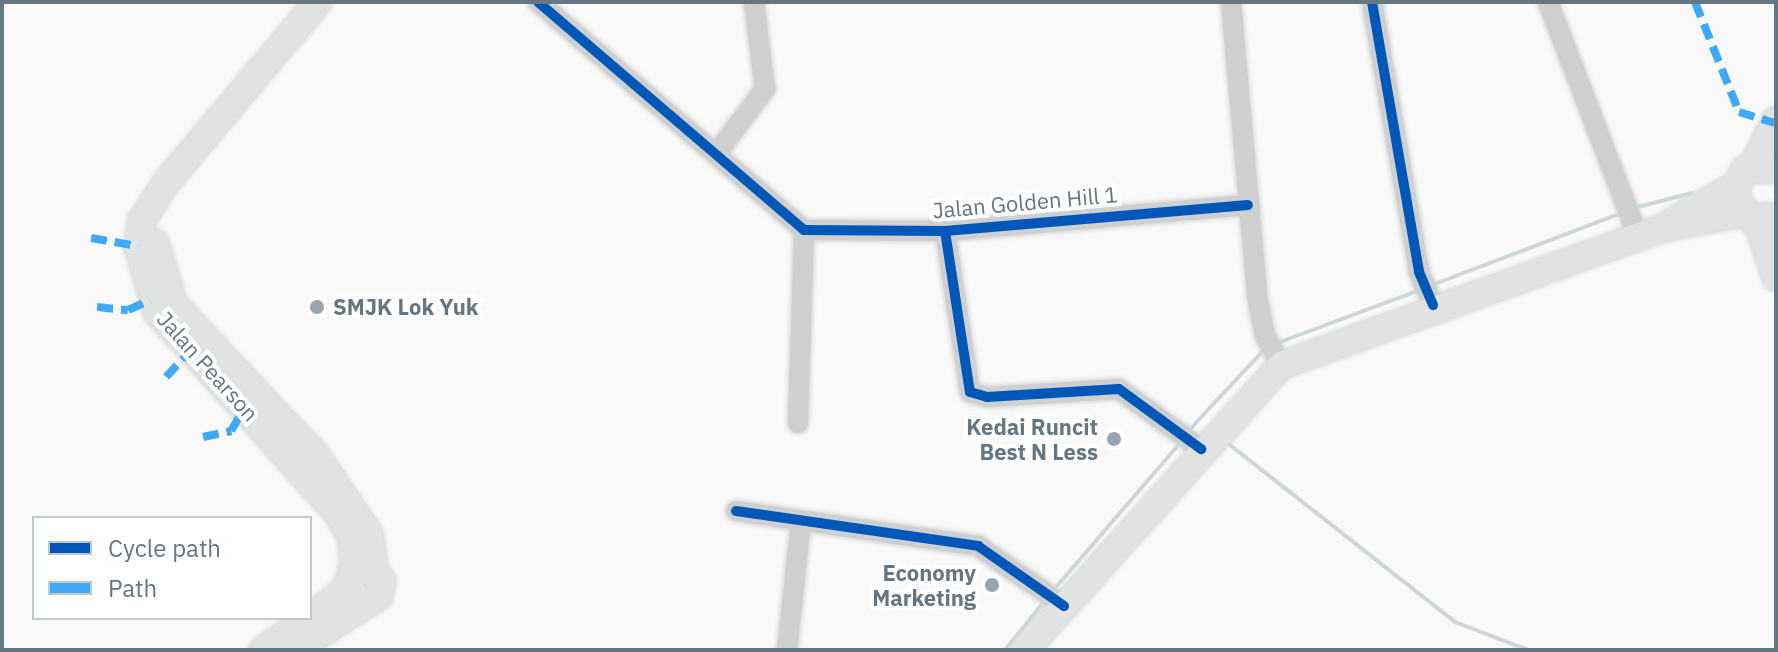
<!DOCTYPE html>
<html>
<head>
<meta charset="utf-8">
<style>
  body { margin:0 }
  #map { position:relative; width:1778px; height:652px; overflow:hidden; background:#f9f9f9; font-family:"IBM Plex Sans",sans-serif }
  div>[style] { position:absolute }
  .stream>* { height:4px; margin:-2px; padding:0 2px; transform-origin:2px; border-radius:2px; background:#ced6d9 }
  .roads { filter:drop-shadow(0 0 2px #d5d6d7) drop-shadow(0 0 2px #d5d6d7) }
  .minor>* { height:20px; margin:-10px; padding:0 10px; transform-origin:10px; border-radius:10px; background:#cecfd0 }
  .major>* { height:26px; margin:-13px; padding:0 13px; transform-origin:13px; border-radius:13px; background:#e1e2e2 }
  .quiet>* { height:8px; margin-top:-4px; transform-origin:0; background:repeating-linear-gradient(90deg,#3fa9f5 0 16px,transparent 0 24px) }
  .cycleway>* { height:10px; margin:-5px; padding:0 5px; transform-origin:5px; border-radius:5px; background:#0057b8 }
  .dots>* { width:22px; height:22px; translate:-50% -50%; box-sizing:border-box; border:4px solid #fff; border-radius:50% }
  span { translate:-50% -50%; white-space:nowrap; text-align:center; line-height:1.15; -webkit-text-stroke:8px #fff; paint-order:stroke }
  .street-label { font-size:22px; color:#657683 }
  .poi-label { font-size:22px; color:#657683; font-weight:700 }
  .left { translate:0 -50%; text-align:left }
  .right { translate:-100% -50%; text-align:right }
  .frame { position:absolute; inset:0; border:4px solid #657683; pointer-events:none }
  .legend { position:absolute; left:32px; top:516px; width:280px; height:104px; box-sizing:border-box; background:#fff; border:2px solid #c1c8cd; margin:0; padding:10px 14px; list-style:none; font-size:24px; color:#657683 }
  .legend li { display:flex; align-items:center; gap:16px; height:40px }
  .legend b { width:40px; border:2px solid #c1c8cd }
</style>
</head>
<body>
<div id="map">
  <div class="stream">
    <i style="left:1634px;top:208px;width:60px;rotate:-14.5deg"></i>
    <i style="left:1432px;top:285px;width:203px;rotate:-20.8deg"></i>
    <i style="left:1280px;top:342px;width:149px;rotate:-20.4deg"></i>
    <i style="left:1192px;top:427px;width:103px;rotate:-47deg"></i>
    <i style="left:1225px;top:441px;width:293px;rotate:38.2deg"></i>
    <i style="left:1455px;top:622px;width:78px;rotate:21deg"></i>
    <i style="left:1057px;top:586px;width:187px;rotate:-49.3deg"></i>
    <i style="left:1005px;top:650px;width:62px;rotate:-50.9deg"></i>
  </div>
  <div class="roads">
    <div class="minor">
      <i style="left:538px;top:2px;width:350px;rotate:40.6deg"></i>
      <i style="left:1231px;top:2px;width:295px;rotate:84.9deg"></i>
      <i style="left:1257px;top:296px;width:41px;rotate:78.7deg"></i>
      <i style="left:1265px;top:336px;width:34px;rotate:60deg"></i>
      <i style="left:1372px;top:2px;width:274px;rotate:80.1deg"></i>
      <i style="left:1419px;top:272px;width:36px;rotate:67deg"></i>
      <i style="left:1548px;top:2px;width:252px;rotate:69deg"></i>
      <i style="left:716px;top:154px;width:81px;rotate:-53deg"></i>
      <i style="left:765px;top:89px;width:88px;rotate:-97.2deg"></i>
      <i style="left:804px;top:230px;width:141px;rotate:0.4deg"></i>
      <i style="left:945px;top:231px;width:304px;rotate:-4.9deg"></i>
      <i style="left:945px;top:231px;width:163px;rotate:81.2deg"></i>
      <i style="left:970px;top:392px;width:18px;rotate:16deg"></i>
      <i style="left:987px;top:397px;width:132px;rotate:-3.5deg"></i>
      <i style="left:1119px;top:389px;width:102px;rotate:36.2deg"></i>
      <i style="left:798px;top:423px;width:193px;rotate:-88.2deg"></i>
      <i style="left:736px;top:511px;width:245px;rotate:8.2deg"></i>
      <i style="left:978px;top:546px;width:105px;rotate:34.9deg"></i>
      <i style="left:787px;top:650px;width:130px;rotate:-83.8deg"></i>
    </div>
    <div class="major">
      <i style="left:318px;top:2px;width:238px;rotate:130.1deg"></i>
      <i style="left:165px;top:184px;width:45px;rotate:122.3deg"></i>
      <i style="left:141px;top:222px;width:24px;rotate:97deg"></i>
      <i style="left:138px;top:246px;width:69px;rotate:73.9deg"></i>
      <i style="left:157px;top:312px;width:273px;rotate:48.1deg"></i>
      <i style="left:339px;top:515px;width:27px;rotate:62deg"></i>
      <i style="left:352px;top:539px;width:33px;rotate:87deg"></i>
      <i style="left:1753px;top:166px;width:51px;rotate:-63.4deg"></i>
      <i style="left:1776px;top:169px;width:32px;rotate:178deg"></i>
      <i style="left:1744px;top:170px;width:26px;rotate:113deg"></i>
      <i style="left:1734px;top:194px;width:29px;rotate:56deg"></i>
      <i style="left:1750px;top:218px;width:26px;rotate:-4deg"></i>
      <i style="left:1757px;top:220px;width:61px;rotate:71.9deg"></i>
      <i style="left:1672px;top:222px;width:72px;rotate:-30.1deg"></i>
      <i style="left:155px;top:243px;width:65px;rotate:73deg"></i>
      <i style="left:174px;top:305px;width:209px;rotate:46.7deg"></i>
      <i style="left:317px;top:457px;width:93px;rotate:56deg"></i>
      <i style="left:369px;top:534px;width:37px;rotate:81deg"></i>
      <i style="left:310px;top:618px;width:48px;rotate:-39deg"></i>
      <i style="left:263px;top:650px;width:57px;rotate:-34.2deg"></i>
      <i style="left:295px;top:650px;width:100px;rotate:-32.7deg"></i>
      <i style="left:379px;top:596px;width:16px;rotate:-79deg"></i>
      <i style="left:382px;top:580px;width:22px;rotate:-146deg"></i>
      <i style="left:364px;top:568px;width:16px;rotate:150deg"></i>
      <i style="left:350px;top:576px;width:12px;rotate:104deg"></i>
      <i style="left:347px;top:588px;width:23px;rotate:41deg"></i>
      <i style="left:1025px;top:650px;width:384px;rotate:-48deg"></i>
      <i style="left:1282px;top:365px;width:404px;rotate:-19.8deg"></i>
      <i style="left:1662px;top:228px;width:82px;rotate:-10.5deg"></i>
    </div>
  </div>
  <div class="quiet">
    <i style="left:1695px;top:2px;width:118px;rotate:68.2deg"></i>
    <i style="left:1739px;top:112px;width:37px;rotate:17deg"></i>
    <i style="left:91px;top:238px;width:48px;rotate:9.7deg"></i>
    <i style="left:97px;top:307px;width:31px;rotate:6deg"></i>
    <i style="left:128px;top:310px;width:24px;rotate:-24deg"></i>
    <i style="left:166px;top:377px;width:35px;rotate:-47deg"></i>
    <i style="left:203px;top:437px;width:29px;rotate:-12deg"></i>
    <i style="left:231px;top:431px;width:28px;rotate:-60deg"></i>
  </div>
  <div class="cycleway">
    <i style="left:538px;top:2px;width:350px;rotate:40.6deg"></i>
    <i style="left:804px;top:230px;width:141px;rotate:0.4deg"></i>
    <i style="left:945px;top:231px;width:304px;rotate:-4.9deg"></i>
    <i style="left:1372px;top:2px;width:274px;rotate:80.1deg"></i>
    <i style="left:1419px;top:272px;width:36px;rotate:67deg"></i>
    <i style="left:945px;top:231px;width:163px;rotate:81.2deg"></i>
    <i style="left:970px;top:392px;width:18px;rotate:16deg"></i>
    <i style="left:987px;top:397px;width:132px;rotate:-3.5deg"></i>
    <i style="left:1119px;top:389px;width:102px;rotate:36.2deg"></i>
    <i style="left:736px;top:511px;width:245px;rotate:8.2deg"></i>
    <i style="left:978px;top:546px;width:105px;rotate:34.9deg"></i>
  </div>
  <div class="dots">
    <i style="left:317px;top:307px;background:#99a4ac"></i>
    <i style="left:1114px;top:439px;background:#99a4ac"></i>
    <i style="left:992px;top:585px;background:#99a4ac"></i>
  </div>
  <div class="street-label">
    <span style="left:1025px;top:202px;rotate:-5deg">Jalan Golden Hill 1</span>
    <span style="left:208px;top:366px;rotate:48deg">Jalan Pearson</span>
  </div>
  <div class="poi-label">
    <span class="left" style="left:333px;top:307px">SMJK Lok Yuk</span>
    <span class="right" style="left:1098px;top:439px">Kedai Runcit<br>Best N Less</span>
    <span class="right" style="left:976px;top:585px">Economy<br>Marketing</span>
  </div>
  <div class="frame"></div>
  <ul class="legend">
  <li><b style="height:10px;background:#0057b8"></b>Cycle path</li>
  <li><b style="height:10px;background:#3fa9f5"></b>Path</li>
  </ul>
</div>
</body>
</html>
